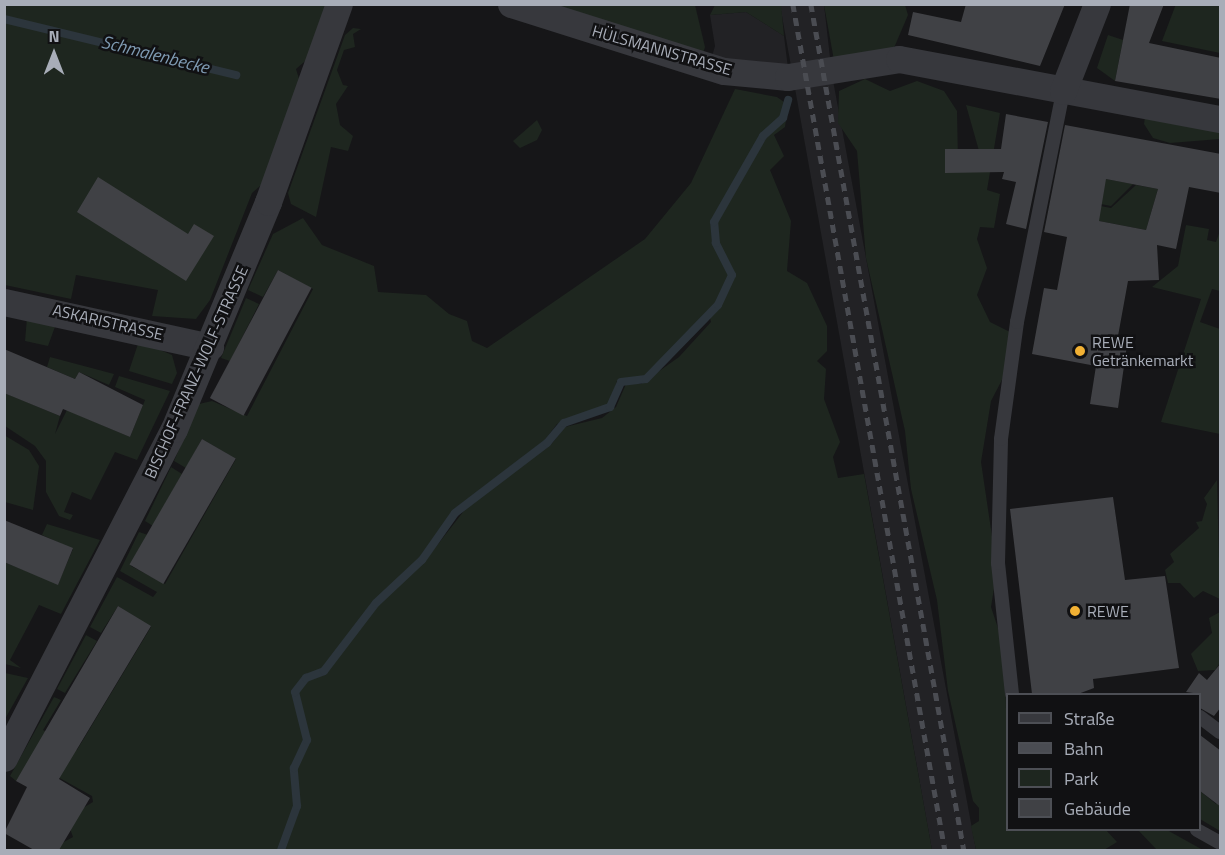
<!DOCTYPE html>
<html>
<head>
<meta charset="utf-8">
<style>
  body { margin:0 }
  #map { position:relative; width:1225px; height:855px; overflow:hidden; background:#161618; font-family:"Titillium Web",sans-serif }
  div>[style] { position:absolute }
  .built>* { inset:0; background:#222225 }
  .green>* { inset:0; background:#1e261f }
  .stream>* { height:8px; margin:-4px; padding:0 4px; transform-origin:4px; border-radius:4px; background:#2c353c }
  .building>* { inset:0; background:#404145; transform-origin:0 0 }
  .service>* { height:14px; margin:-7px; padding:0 7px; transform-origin:7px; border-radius:7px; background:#37383d }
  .minor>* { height:27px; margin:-13.5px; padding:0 13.5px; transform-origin:13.5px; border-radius:13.5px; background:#37383d }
  .rail>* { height:4.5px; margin-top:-2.25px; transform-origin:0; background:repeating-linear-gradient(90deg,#4a4c52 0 8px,transparent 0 14px) }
  .dots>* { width:16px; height:16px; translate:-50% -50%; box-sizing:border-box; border:3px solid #111113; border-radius:50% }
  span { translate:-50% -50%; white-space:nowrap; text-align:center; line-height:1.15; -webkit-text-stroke:5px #111113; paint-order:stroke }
  .street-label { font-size:16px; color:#a8adb8 }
  .poi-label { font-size:16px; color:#a8adb8 }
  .left { translate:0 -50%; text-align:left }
  .water-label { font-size:18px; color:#7f9bb3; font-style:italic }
  .frame { position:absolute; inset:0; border:6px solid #a8adb8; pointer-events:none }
  .legend { position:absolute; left:1006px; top:693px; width:195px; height:138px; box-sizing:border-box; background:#111113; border:2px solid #4d4f55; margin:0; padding:8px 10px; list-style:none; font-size:18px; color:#a8adb8 }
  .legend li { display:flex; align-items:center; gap:12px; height:30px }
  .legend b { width:30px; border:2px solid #4d4f55 }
  .north { position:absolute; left:24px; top:24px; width:60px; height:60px; -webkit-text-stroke:4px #111113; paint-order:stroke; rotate:0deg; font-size:16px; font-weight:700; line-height:24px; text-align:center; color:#a8adb8 }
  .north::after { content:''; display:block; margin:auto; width:21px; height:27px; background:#a8adb8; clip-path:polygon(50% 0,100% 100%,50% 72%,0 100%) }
</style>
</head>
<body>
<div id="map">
  <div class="built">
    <i style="clip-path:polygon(780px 5px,824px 5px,832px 75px,976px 850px,932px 850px)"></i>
    <i style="clip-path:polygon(746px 12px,784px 36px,789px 76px,710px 63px,715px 46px,710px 15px)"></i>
  </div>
  <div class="green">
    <i style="clip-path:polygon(1176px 4px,1220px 5px,1220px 53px,1162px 41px)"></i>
    <i style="clip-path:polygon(4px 5px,339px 5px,311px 56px,296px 69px,300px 82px,268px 179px,252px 193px,210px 300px,196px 319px,152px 316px,158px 290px,76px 275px,71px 299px,5px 285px)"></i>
    <i style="clip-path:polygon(559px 5px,695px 5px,705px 47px,701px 60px,559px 16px)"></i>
    <i style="clip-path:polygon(715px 5px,781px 5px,784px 36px,746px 12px,710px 15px)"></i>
    <i style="clip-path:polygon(824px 5px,905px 5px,908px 15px,891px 55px,835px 66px)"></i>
    <i style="clip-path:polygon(353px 28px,361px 29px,353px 34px,355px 47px,344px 50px,337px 70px,343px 85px,348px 86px,336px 104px,340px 125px,353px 136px,348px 151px,331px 147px,316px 217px,291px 204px,288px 193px,345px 35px)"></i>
    <i style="clip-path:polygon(1108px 35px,1123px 40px,1115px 81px,1097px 68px)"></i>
    <i style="clip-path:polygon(865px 79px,890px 91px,917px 81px,944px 91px,957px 111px,958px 160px,985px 172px,966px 105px,1000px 113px,987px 190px,1000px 194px,994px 228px,980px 227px,977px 239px,987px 268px,977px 295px,990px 322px,1012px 333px,1004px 376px,991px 401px,981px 462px,997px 570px,991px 607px,1005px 649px,1008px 830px,1106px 830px,1117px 842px,1104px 850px,976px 850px,971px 826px,979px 821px,979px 808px,973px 801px,948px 691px,937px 600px,911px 489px,905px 431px,866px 258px,857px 151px,838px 123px,839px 91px)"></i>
    <i style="clip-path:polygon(evenodd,735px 89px,777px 97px,788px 105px,785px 127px,774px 135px,784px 156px,770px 170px,791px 221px,787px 271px,807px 283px,827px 326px,827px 351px,817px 361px,826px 369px,824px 399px,840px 442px,833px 457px,838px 478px,864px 474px,932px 850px,49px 850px,73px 837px,66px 818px,93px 802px,92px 796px,29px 761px,16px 781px,10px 776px,54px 697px,61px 700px,43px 730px,77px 750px,151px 627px,118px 606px,101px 633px,90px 627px,117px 577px,153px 597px,157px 592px,120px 571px,139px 532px,148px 535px,131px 566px,165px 584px,236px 459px,202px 439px,186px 468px,174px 461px,199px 404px,212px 401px,247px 416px,313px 289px,278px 270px,263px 297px,248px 290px,273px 234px,303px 218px,322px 245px,374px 266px,378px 292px,426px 295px,449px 314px,467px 321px,472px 341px,487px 348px,645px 239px,691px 183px,735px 89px,708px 310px,711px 322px,679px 357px,641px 384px,626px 384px,616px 407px,602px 418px,565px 427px,553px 442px,467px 507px,424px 562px,419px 558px,453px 510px,545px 440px,557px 424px,609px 405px,617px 381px,644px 377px,708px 310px)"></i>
    <i style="clip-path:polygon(1220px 110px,1220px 139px,1170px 143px,1153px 138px,1144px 124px,1145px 117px)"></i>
    <i style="clip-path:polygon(537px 120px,542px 130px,537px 140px,520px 148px,513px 141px)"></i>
    <i style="clip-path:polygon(1106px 179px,1133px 184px,1111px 206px,1054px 195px)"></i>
    <i style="clip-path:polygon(1136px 185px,1158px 189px,1146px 230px,1052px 212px,1053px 197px,1111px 208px)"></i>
    <i style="clip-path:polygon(1186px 225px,1209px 229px,1207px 240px,1216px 242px,1220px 231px,1220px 291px,1212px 289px,1200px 322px,1220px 329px,1220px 434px,1161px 422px,1201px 299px,1152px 287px,1178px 266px)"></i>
    <i style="clip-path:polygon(246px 298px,259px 304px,230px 361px,221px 358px)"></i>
    <i style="clip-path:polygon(27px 318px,56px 324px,48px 346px,25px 341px)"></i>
    <i style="clip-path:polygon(139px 341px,172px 355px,177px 373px,172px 384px,129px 371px)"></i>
    <i style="clip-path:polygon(50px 357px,114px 374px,109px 385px,79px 372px,75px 379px,47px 367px)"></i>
    <i style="clip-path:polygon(119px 376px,170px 391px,137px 460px,115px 452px,91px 500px,72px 492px,64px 512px,73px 515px,70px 520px,59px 516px,46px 492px,46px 461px,35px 446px,5px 426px,5px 393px,60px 416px,55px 434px,67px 410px,130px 437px,145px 400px,115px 387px)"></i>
    <i style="clip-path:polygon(4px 435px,29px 450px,39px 466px,33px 510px,5px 502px)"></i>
    <i style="clip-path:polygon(171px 467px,182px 474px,153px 526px,145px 521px)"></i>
    <i style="clip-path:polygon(1217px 480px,1220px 599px,1203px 591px,1194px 598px,1180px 583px,1168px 583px,1165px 570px,1174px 562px,1170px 554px,1199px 528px,1196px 522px,1202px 521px,1207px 504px,1204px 498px)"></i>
    <i style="clip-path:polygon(47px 524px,100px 540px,61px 614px,39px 605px,10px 660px,21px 668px,5px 664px,4px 562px,58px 584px,73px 549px,42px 535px)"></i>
    <i style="clip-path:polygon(1220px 612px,1220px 663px,1215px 670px,1198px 671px,1191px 654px,1212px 633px,1209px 618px)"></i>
    <i style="clip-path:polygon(86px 635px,97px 641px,65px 693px,57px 689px)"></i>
    <i style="clip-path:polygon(5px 673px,28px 678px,5px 719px,4px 673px)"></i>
    <i style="clip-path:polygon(1200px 791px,1216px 804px,1220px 798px,1220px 831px,1200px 819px)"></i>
    <i style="clip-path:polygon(1138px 830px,1167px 830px,1203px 850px,1157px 850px)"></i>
  </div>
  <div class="stream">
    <i style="left:4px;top:19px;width:239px;rotate:13.6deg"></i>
    <i style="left:281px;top:850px;width:47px;rotate:-70deg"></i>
    <i style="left:297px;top:806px;width:38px;rotate:-95deg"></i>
    <i style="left:294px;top:768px;width:31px;rotate:-65deg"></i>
    <i style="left:307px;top:740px;width:49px;rotate:-104deg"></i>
    <i style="left:295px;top:692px;width:18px;rotate:-52deg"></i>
    <i style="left:306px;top:678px;width:19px;rotate:-21deg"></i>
    <i style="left:324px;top:671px;width:86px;rotate:-52.6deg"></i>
    <i style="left:376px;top:603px;width:63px;rotate:-43.1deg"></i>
    <i style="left:422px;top:560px;width:57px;rotate:-54.9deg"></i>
    <i style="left:455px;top:513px;width:116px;rotate:-37.3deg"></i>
    <i style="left:547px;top:443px;width:26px;rotate:-50deg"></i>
    <i style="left:564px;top:423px;width:49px;rotate:-19.2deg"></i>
    <i style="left:610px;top:407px;width:27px;rotate:-66deg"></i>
    <i style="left:621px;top:382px;width:25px;rotate:-7deg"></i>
    <i style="left:646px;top:379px;width:103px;rotate:-45.8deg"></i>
    <i style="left:718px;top:305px;width:33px;rotate:-65deg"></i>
    <i style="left:732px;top:275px;width:36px;rotate:-117deg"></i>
    <i style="left:716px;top:243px;width:21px;rotate:-95deg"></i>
    <i style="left:714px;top:222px;width:99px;rotate:-60.3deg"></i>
    <i style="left:763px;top:136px;width:27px;rotate:-42deg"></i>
    <i style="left:783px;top:118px;width:19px;rotate:-74deg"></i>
  </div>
  <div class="building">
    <i style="clip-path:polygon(966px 4px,1065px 4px,1040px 66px,908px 35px,913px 12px,961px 22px)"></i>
    <i style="clip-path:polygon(1130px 4px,1164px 4px,1149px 43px,1221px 58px,1221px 99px,1115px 81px)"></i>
    <i style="clip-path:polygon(1006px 114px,1048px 122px,1026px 229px,1006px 224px,1016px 182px,1002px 179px,1004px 172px,945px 173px,945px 149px,1001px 149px)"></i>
    <i style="clip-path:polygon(evenodd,1065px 125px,1221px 154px,1221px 193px,1189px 187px,1176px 249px,1157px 245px,1159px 280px,1128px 281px,1118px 336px,1128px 338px,1118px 408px,1090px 404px,1096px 366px,1032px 354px,1044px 288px,1057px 290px,1067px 237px,1044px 232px,1065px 125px,1106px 179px,1158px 189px,1146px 230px,1099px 221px,1106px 179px)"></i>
    <i style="clip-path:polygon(98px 177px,188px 234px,194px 224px,214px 236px,186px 281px,77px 212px)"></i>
    <i style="left:278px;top:270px;width:38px;height:145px;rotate:28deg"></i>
    <i style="clip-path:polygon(4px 349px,75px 379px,79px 372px,143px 405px,130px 437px,63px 409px,60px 416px,4px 393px)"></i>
    <i style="left:202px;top:439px;width:39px;height:145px;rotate:30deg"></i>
    <i style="clip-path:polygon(1113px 497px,1125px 580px,1165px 576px,1179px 668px,1093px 679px,1094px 688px,1078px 694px,1032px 694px,1010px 509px)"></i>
    <i style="clip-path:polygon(4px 520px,73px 548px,58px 585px,4px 562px)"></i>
    <i style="clip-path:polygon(118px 606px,151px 626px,59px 779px,90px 798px,59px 850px,34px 850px,4px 833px,27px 787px,16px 781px)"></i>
    <i style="clip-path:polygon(1221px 663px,1221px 707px,1214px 716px,1200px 708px,1200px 694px,1186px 692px,1199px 673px,1207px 680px)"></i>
    <i style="clip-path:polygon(1200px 728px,1200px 735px,1221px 751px,1221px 807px,1200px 791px)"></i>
  </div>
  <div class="service">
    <i style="left:1012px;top:694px;width:132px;rotate:-96.1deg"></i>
    <i style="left:998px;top:563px;width:124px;rotate:-88.6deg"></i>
    <i style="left:1001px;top:439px;width:118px;rotate:-82.2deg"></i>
    <i style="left:1017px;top:322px;width:236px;rotate:-78.7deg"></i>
    <i style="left:1200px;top:717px;width:25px;rotate:37deg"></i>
    <i style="left:1197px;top:830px;width:26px;rotate:29deg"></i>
  </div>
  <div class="minor">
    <i style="left:511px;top:4px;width:223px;rotate:17.5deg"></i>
    <i style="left:724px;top:71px;width:64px;rotate:5.4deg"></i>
    <i style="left:788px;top:77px;width:112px;rotate:-9.2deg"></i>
    <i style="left:899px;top:59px;width:327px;rotate:10.6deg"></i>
    <i style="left:1063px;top:91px;width:93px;rotate:-68.7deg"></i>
    <i style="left:4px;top:302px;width:211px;rotate:12.3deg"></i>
    <i style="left:4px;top:758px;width:370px;rotate:-62.7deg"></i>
    <i style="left:174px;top:429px;width:246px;rotate:-67.5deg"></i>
    <i style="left:268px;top:202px;width:210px;rotate:-70.3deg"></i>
  </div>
  <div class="rail">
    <i style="left:793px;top:4px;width:860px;rotate:79.81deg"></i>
    <i style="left:811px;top:4px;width:860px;rotate:79.75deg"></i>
  </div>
  <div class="dots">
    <i style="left:1080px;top:351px;background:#f2b134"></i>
    <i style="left:1075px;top:611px;background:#f2b134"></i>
  </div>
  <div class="street-label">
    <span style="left:662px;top:50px;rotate:16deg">HÜLSMANNSTRASSE</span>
    <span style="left:108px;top:322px;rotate:13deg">ASKARISTRASSE</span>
    <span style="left:196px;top:372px;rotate:-66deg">BISCHOF-FRANZ-WOLF-STRASSE</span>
  </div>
  <div class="poi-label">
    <span class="left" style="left:1092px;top:351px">REWE<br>Getränkemarkt</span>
    <span class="left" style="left:1087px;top:611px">REWE</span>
  </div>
  <div class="water-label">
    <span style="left:155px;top:55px;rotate:14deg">Schmalenbecke</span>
  </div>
  <div class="frame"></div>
  <ul class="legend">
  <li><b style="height:8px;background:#37383d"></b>Straße</li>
  <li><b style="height:8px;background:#4a4c52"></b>Bahn</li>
  <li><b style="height:16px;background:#1e261f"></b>Park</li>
  <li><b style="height:16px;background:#404145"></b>Gebäude</li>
  </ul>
  <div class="north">N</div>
</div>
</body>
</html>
